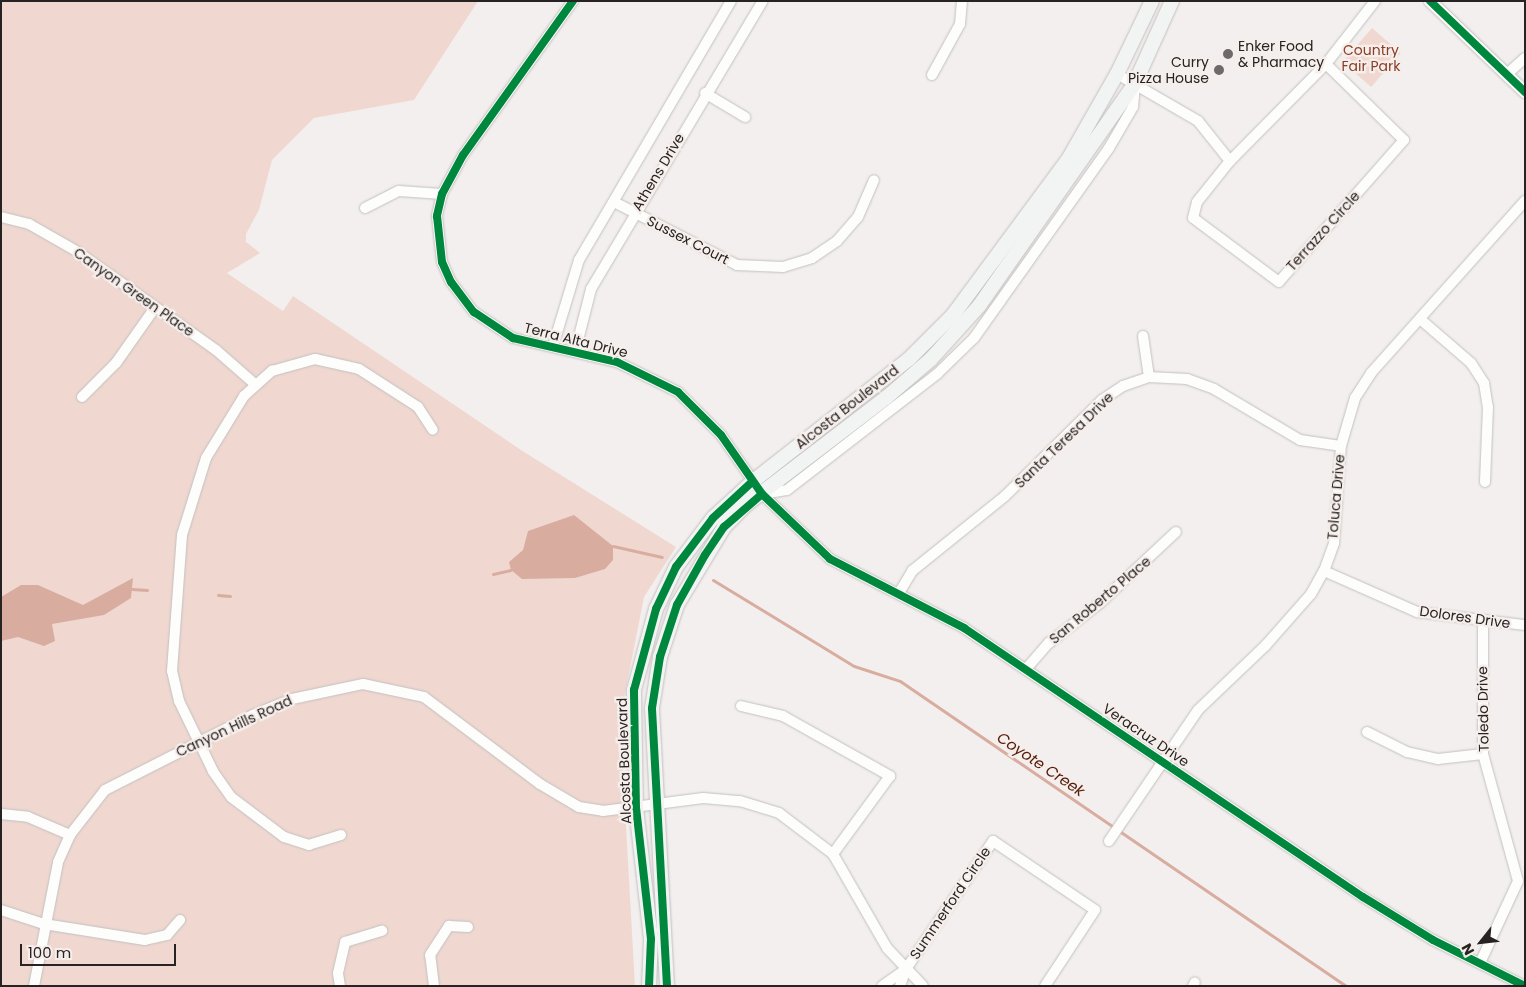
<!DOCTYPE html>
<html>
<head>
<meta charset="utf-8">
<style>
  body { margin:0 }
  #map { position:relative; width:1526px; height:987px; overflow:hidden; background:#f3efee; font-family:Poppins,sans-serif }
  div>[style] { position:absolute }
  .green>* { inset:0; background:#f0d8d1; transform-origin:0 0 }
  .water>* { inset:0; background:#d8ada0 }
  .stream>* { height:3px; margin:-1.5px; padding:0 1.5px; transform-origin:1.5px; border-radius:1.5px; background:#d8ada0 }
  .roads { filter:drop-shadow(0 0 1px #c3c0bf) drop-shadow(0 0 1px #c3c0bf) }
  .minor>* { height:10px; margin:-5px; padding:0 5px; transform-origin:5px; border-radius:5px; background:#fdfdfc }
  .tertiary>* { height:12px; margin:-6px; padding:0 6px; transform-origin:6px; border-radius:6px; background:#fdfdfc }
  .secondary>* { height:14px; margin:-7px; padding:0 7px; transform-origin:7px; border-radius:7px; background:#f2f4f4 }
  .cycleway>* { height:8px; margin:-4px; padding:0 4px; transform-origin:4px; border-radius:4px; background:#00873e }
  .dots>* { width:14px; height:14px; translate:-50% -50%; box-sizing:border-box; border:2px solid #f6eeeb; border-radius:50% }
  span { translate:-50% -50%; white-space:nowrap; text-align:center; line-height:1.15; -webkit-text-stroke:4.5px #f6eeeb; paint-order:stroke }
  .poi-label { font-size:14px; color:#262322 }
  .left { translate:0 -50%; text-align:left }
  .right { translate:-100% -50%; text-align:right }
  .park-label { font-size:14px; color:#893e27 }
  .street-label { font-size:14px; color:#262322 }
  .water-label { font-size:15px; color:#541d0b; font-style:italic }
  .frame { position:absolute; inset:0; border:2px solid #262322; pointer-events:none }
  .north { position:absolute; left:1456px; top:917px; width:50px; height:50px; -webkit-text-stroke:4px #f6eeeb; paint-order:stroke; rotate:241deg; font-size:14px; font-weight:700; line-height:20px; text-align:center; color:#262322 }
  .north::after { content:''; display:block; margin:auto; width:18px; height:22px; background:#262322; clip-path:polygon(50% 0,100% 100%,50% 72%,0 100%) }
  .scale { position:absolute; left:20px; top:944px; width:156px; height:22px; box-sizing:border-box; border:2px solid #262322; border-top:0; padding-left:6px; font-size:15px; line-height:18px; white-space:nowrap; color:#262322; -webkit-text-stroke:4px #f6eeeb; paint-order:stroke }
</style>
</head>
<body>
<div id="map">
  <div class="green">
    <i style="clip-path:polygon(1px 1px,478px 1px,414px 100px,314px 118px,272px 160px,259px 210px,246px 234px,246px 242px,260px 253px,227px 273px,283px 311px,293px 296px,521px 450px,676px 547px,644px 597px,620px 719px,635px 986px,1px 986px)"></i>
    <i style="left:1372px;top:28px;width:38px;height:45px;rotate:41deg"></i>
  </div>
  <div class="water">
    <i style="clip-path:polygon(574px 515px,613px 546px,613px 560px,605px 569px,575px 578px,522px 579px,511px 570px,509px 562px,523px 550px,528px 531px)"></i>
    <i style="clip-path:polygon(133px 578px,131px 598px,104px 615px,52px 624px,55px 641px,44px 646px,18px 637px,1px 641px,1px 597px,21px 585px,38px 585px,83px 605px)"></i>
  </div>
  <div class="stream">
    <i style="left:613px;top:546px;width:50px;rotate:12.7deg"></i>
    <i style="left:493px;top:574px;width:18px;rotate:-13deg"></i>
    <i style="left:713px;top:580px;width:165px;rotate:31.4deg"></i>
    <i style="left:854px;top:666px;width:48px;rotate:18.1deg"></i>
    <i style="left:900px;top:681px;width:540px;rotate:34.37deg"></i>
    <i style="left:132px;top:589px;width:15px;rotate:4deg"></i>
    <i style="left:218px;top:595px;width:12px;rotate:5deg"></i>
  </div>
  <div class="roads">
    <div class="minor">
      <i style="left:573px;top:1px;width:189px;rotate:125.5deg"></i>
      <i style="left:463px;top:155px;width:44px;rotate:118.3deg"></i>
      <i style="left:442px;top:194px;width:23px;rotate:103deg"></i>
      <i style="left:437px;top:216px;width:46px;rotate:83.8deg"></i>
      <i style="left:442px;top:262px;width:22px;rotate:66deg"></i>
      <i style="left:451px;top:282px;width:38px;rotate:53deg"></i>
      <i style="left:474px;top:312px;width:47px;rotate:33.7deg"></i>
      <i style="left:513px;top:338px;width:107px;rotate:13deg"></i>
      <i style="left:617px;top:362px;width:68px;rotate:26.2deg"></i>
      <i style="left:678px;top:392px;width:61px;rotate:45deg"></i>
      <i style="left:721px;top:435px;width:72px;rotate:55.2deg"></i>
      <i style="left:762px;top:494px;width:94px;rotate:43.7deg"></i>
      <i style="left:830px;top:559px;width:151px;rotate:27.2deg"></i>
      <i style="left:964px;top:628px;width:481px;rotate:34deg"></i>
      <i style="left:1363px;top:897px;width:82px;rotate:31.6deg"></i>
      <i style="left:1433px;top:940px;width:103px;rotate:26.6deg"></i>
      <i style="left:1326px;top:64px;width:109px;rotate:44.3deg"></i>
      <i style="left:1404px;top:140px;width:189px;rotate:131.4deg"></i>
      <i style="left:1279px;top:282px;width:107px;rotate:-143.3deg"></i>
      <i style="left:1193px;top:218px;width:16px;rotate:-76deg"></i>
      <i style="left:1197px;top:202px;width:53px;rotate:-51.2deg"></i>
      <i style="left:1230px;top:161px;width:136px;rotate:-45.3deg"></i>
      <i style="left:1326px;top:64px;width:80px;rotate:-52.1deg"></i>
      <i style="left:1117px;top:74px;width:94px;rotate:30.1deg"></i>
      <i style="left:1198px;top:121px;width:51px;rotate:51.3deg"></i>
      <i style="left:1507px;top:74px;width:24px;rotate:-42deg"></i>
      <i style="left:932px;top:75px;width:58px;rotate:-61.2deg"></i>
      <i style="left:960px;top:24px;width:23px;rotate:-85deg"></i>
      <i style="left:705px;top:93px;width:47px;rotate:31deg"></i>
      <i style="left:614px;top:202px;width:138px;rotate:27.1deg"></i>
      <i style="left:737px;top:265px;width:46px;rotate:2.5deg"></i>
      <i style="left:783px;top:267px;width:30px;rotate:-17deg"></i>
      <i style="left:812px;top:258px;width:30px;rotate:-34deg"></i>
      <i style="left:837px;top:241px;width:32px;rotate:-49deg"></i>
      <i style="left:858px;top:217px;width:40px;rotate:-66.6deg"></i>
      <i style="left:365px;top:208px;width:38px;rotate:-27deg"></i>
      <i style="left:399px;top:191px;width:43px;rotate:4deg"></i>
      <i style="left:1px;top:217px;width:29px;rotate:14deg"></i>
      <i style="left:29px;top:224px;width:56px;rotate:29.7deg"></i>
      <i style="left:78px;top:252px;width:169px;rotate:35.4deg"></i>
      <i style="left:216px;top:350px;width:52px;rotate:41.1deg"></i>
      <i style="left:1420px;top:319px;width:67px;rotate:40.8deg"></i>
      <i style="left:1471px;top:363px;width:24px;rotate:57deg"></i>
      <i style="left:1484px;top:383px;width:24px;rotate:81deg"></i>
      <i style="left:1488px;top:407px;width:75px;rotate:92.3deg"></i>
      <i style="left:1143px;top:336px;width:41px;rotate:81.7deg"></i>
      <i style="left:553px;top:346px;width:90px;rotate:-73.2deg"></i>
      <i style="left:579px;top:260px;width:300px;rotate:-59.6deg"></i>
      <i style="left:575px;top:352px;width:65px;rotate:-75.7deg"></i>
      <i style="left:591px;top:289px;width:335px;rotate:-59.2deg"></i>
      <i style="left:82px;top:397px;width:48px;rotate:-45deg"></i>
      <i style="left:116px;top:363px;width:66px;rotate:-54.9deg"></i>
      <i style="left:762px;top:494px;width:25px;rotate:-9deg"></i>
      <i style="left:787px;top:490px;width:190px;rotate:-37.7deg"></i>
      <i style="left:937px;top:374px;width:52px;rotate:-44.2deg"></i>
      <i style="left:974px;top:338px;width:233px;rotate:-54.6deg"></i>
      <i style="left:1109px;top:148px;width:48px;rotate:-59.7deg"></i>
      <i style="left:1133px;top:107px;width:24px;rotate:-85deg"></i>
      <i style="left:1324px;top:571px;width:102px;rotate:23.8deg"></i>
      <i style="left:1417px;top:612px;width:109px;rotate:6.9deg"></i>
      <i style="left:899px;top:593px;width:26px;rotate:-59deg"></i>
      <i style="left:912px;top:571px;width:119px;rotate:-38.9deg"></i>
      <i style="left:1005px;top:496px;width:136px;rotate:-44.7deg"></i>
      <i style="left:1102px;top:400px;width:25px;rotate:-34deg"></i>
      <i style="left:1123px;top:386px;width:28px;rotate:-19deg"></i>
      <i style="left:1149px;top:377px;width:38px;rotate:3deg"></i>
      <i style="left:1187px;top:379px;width:29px;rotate:20deg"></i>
      <i style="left:1214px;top:389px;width:100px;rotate:30.7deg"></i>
      <i style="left:1300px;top:440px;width:41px;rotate:8.3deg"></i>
      <i style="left:1026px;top:669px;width:35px;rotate:-49deg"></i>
      <i style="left:1049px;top:643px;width:65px;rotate:-38.1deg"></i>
      <i style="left:1100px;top:603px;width:104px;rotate:-43.1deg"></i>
      <i style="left:741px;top:706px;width:43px;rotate:13.4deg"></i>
      <i style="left:783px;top:716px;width:123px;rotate:29.3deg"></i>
      <i style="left:890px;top:776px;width:97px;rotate:126.2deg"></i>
      <i style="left:1367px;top:732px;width:45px;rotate:26.6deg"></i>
      <i style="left:1407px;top:752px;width:32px;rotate:13deg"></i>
      <i style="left:1438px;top:759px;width:45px;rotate:-6.3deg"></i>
      <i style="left:1px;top:814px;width:27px;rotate:6deg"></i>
      <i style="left:28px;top:817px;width:46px;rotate:23.2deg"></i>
      <i style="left:341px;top:835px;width:34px;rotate:163deg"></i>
      <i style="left:309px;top:845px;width:26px;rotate:-162deg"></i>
      <i style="left:284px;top:837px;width:66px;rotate:-143deg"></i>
      <i style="left:231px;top:797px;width:32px;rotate:-125deg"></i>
      <i style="left:213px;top:771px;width:78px;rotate:-115.9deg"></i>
      <i style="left:179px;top:701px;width:31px;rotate:-103deg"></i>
      <i style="left:172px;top:671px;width:136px;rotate:-85.8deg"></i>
      <i style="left:182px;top:535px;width:81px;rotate:-72.7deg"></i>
      <i style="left:206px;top:458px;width:73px;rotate:-58.5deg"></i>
      <i style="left:244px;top:396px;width:38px;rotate:-42deg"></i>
      <i style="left:272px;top:371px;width:45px;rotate:-15.6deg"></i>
      <i style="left:315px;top:359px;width:45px;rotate:12.8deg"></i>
      <i style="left:359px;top:369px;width:70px;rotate:32.8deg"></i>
      <i style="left:418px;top:407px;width:27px;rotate:57deg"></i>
      <i style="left:1109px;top:841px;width:158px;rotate:-55.8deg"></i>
      <i style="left:1198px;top:710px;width:94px;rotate:-43.7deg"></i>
      <i style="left:1266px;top:645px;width:68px;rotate:-48.6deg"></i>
      <i style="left:1311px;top:594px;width:26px;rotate:-61deg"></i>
      <i style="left:1324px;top:571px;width:30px;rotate:-70deg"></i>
      <i style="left:1334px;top:543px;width:97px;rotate:-85.9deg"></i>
      <i style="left:1341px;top:446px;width:50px;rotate:-73.7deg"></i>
      <i style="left:1355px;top:398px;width:30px;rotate:-57deg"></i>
      <i style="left:1371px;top:373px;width:231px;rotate:-48.2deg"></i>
      <i style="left:1px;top:910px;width:45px;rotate:18deg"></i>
      <i style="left:44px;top:924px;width:102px;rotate:9deg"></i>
      <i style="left:145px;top:940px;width:23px;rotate:-13deg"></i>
      <i style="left:167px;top:935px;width:20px;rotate:-49deg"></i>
      <i style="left:1480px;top:963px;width:90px;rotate:-65.1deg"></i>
      <i style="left:1518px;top:881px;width:132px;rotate:-105.4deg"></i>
      <i style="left:1483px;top:754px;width:131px;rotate:-90deg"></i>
      <i style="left:34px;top:986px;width:126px;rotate:-79deg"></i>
      <i style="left:58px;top:862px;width:30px;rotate:-66deg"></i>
      <i style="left:70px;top:835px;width:57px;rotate:-52.1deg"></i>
      <i style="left:105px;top:790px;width:166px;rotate:-26.9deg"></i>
      <i style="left:253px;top:715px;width:42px;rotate:-22.3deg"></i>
      <i style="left:292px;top:699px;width:73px;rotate:-11.9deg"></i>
      <i style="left:363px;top:684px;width:62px;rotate:12deg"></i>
      <i style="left:424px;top:697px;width:145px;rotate:36.9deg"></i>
      <i style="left:540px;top:784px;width:45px;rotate:30.5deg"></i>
      <i style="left:579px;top:807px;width:24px;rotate:9deg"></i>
      <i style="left:603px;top:811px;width:101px;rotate:-7.4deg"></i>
      <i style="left:703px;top:798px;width:37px;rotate:5deg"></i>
      <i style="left:740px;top:801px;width:41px;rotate:17.1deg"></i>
      <i style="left:779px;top:813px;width:68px;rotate:37.2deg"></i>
      <i style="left:833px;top:854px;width:108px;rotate:60.1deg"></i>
      <i style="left:887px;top:948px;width:52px;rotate:46.5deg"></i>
      <i style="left:340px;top:986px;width:13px;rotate:-99deg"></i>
      <i style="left:338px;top:973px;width:32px;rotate:-77deg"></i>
      <i style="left:345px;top:942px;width:39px;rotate:-17deg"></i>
      <i style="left:434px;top:986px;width:31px;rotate:-97deg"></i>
      <i style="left:430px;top:955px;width:35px;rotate:-57deg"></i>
      <i style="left:449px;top:926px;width:19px;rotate:3deg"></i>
      <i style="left:882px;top:986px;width:29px;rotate:-35deg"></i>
      <i style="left:900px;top:986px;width:18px;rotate:-71deg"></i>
      <i style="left:906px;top:969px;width:155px;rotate:-55.8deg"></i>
      <i style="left:993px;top:841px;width:123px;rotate:34.1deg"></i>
      <i style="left:1095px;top:910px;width:91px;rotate:123.3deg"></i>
      <i style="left:1193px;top:986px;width:4px;rotate:-63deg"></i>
    </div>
    <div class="tertiary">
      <i style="left:1430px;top:1px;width:132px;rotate:43.8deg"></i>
    </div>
    <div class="secondary">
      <i style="left:649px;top:986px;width:47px;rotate:-87.6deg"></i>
      <i style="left:651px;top:939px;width:132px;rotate:-96.5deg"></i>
      <i style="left:636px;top:808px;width:118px;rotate:-91deg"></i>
      <i style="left:634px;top:690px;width:84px;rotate:-74.8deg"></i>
      <i style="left:656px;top:609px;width:47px;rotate:-64.5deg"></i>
      <i style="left:676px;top:567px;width:61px;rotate:-52.9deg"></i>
      <i style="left:713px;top:518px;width:53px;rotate:-42.7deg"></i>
      <i style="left:752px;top:482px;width:199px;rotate:-38.1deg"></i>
      <i style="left:909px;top:359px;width:62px;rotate:-45deg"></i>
      <i style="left:953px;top:315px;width:195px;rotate:-53.5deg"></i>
      <i style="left:1069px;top:158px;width:97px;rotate:-60.3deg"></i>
      <i style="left:1117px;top:74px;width:81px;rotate:-64.4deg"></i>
      <i style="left:667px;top:986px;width:278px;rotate:-93.1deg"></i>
      <i style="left:652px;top:708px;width:52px;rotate:-81.1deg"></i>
      <i style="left:660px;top:657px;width:55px;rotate:-71.9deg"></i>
      <i style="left:677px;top:605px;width:91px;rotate:-58.9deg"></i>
      <i style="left:724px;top:527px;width:33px;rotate:-45deg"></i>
      <i style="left:747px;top:504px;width:176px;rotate:-37.4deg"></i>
      <i style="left:887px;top:397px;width:58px;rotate:-40.8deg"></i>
      <i style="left:931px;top:359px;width:72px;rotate:-47.8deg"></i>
      <i style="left:979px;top:306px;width:272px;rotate:-55deg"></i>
      <i style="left:1135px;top:83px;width:90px;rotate:-65.7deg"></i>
    </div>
  </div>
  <div class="cycleway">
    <i style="left:573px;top:1px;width:189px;rotate:125.5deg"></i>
    <i style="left:463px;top:155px;width:44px;rotate:118.3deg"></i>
    <i style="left:442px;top:194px;width:23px;rotate:103deg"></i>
    <i style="left:437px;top:216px;width:46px;rotate:83.8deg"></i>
    <i style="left:442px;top:262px;width:22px;rotate:66deg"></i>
    <i style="left:451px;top:282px;width:38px;rotate:53deg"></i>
    <i style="left:474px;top:312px;width:47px;rotate:33.7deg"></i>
    <i style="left:513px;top:338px;width:107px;rotate:13deg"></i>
    <i style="left:617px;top:362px;width:68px;rotate:26.2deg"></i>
    <i style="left:678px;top:392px;width:61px;rotate:45deg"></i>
    <i style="left:721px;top:435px;width:72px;rotate:55.2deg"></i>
    <i style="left:762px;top:494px;width:94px;rotate:43.7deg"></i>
    <i style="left:830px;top:559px;width:151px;rotate:27.2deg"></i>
    <i style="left:964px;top:628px;width:481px;rotate:34deg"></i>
    <i style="left:1363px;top:897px;width:82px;rotate:31.6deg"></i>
    <i style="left:1433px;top:940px;width:103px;rotate:26.6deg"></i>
    <i style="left:1430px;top:1px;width:132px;rotate:43.8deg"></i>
    <i style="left:649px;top:986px;width:47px;rotate:-87.6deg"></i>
    <i style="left:651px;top:939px;width:132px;rotate:-96.5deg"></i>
    <i style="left:636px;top:808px;width:118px;rotate:-91deg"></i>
    <i style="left:634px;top:690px;width:84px;rotate:-74.8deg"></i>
    <i style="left:656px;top:609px;width:47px;rotate:-64.5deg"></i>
    <i style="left:676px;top:567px;width:61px;rotate:-52.9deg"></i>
    <i style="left:713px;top:518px;width:53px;rotate:-42.7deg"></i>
    <i style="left:667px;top:986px;width:278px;rotate:-93.1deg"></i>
    <i style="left:652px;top:708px;width:52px;rotate:-81.1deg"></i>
    <i style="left:660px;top:657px;width:55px;rotate:-71.9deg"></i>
    <i style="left:677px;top:605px;width:57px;rotate:-60.8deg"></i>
    <i style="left:705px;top:555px;width:34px;rotate:-56deg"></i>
    <i style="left:724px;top:527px;width:50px;rotate:-41deg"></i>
  </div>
  <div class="dots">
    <i style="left:1228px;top:54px;background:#6e6a69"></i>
    <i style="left:1219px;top:70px;background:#6e6a69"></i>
  </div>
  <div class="poi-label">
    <span class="left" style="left:1238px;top:54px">Enker Food<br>&amp; Pharmacy</span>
    <span class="right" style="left:1209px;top:70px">Curry<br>Pizza House</span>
  </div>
  <div class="park-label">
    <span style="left:1371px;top:58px">Country<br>Fair Park</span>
  </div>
  <div class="street-label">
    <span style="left:658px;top:172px;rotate:-59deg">Athens Drive</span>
    <span style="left:1323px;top:231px;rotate:-48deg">Terrazzo Circle</span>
    <span style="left:688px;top:240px;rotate:27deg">Sussex Court</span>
    <span style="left:134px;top:292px;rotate:35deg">Canyon Green Place</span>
    <span style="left:576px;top:340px;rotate:14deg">Terra Alta Drive</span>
    <span style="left:847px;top:407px;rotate:-38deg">Alcosta Boulevard</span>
    <span style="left:1064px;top:440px;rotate:-44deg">Santa Teresa Drive</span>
    <span style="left:1336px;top:497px;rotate:-85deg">Toluca Drive</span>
    <span style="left:1100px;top:600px;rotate:-40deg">San Roberto Place</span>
    <span style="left:1465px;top:617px;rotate:8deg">Dolores Drive</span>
    <span style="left:1483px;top:709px;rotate:-91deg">Toledo Drive</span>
    <span style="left:234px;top:726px;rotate:-25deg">Canyon Hills Road</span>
    <span style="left:1146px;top:735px;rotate:34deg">Veracruz Drive</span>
    <span style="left:624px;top:761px;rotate:-92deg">Alcosta Boulevard</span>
    <span style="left:950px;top:903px;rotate:-56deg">Summerford Circle</span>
  </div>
  <div class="water-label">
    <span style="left:1041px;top:764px;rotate:34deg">Coyote Creek</span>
  </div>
  <div class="frame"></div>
  <div class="north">N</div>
  <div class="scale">100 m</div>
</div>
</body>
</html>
